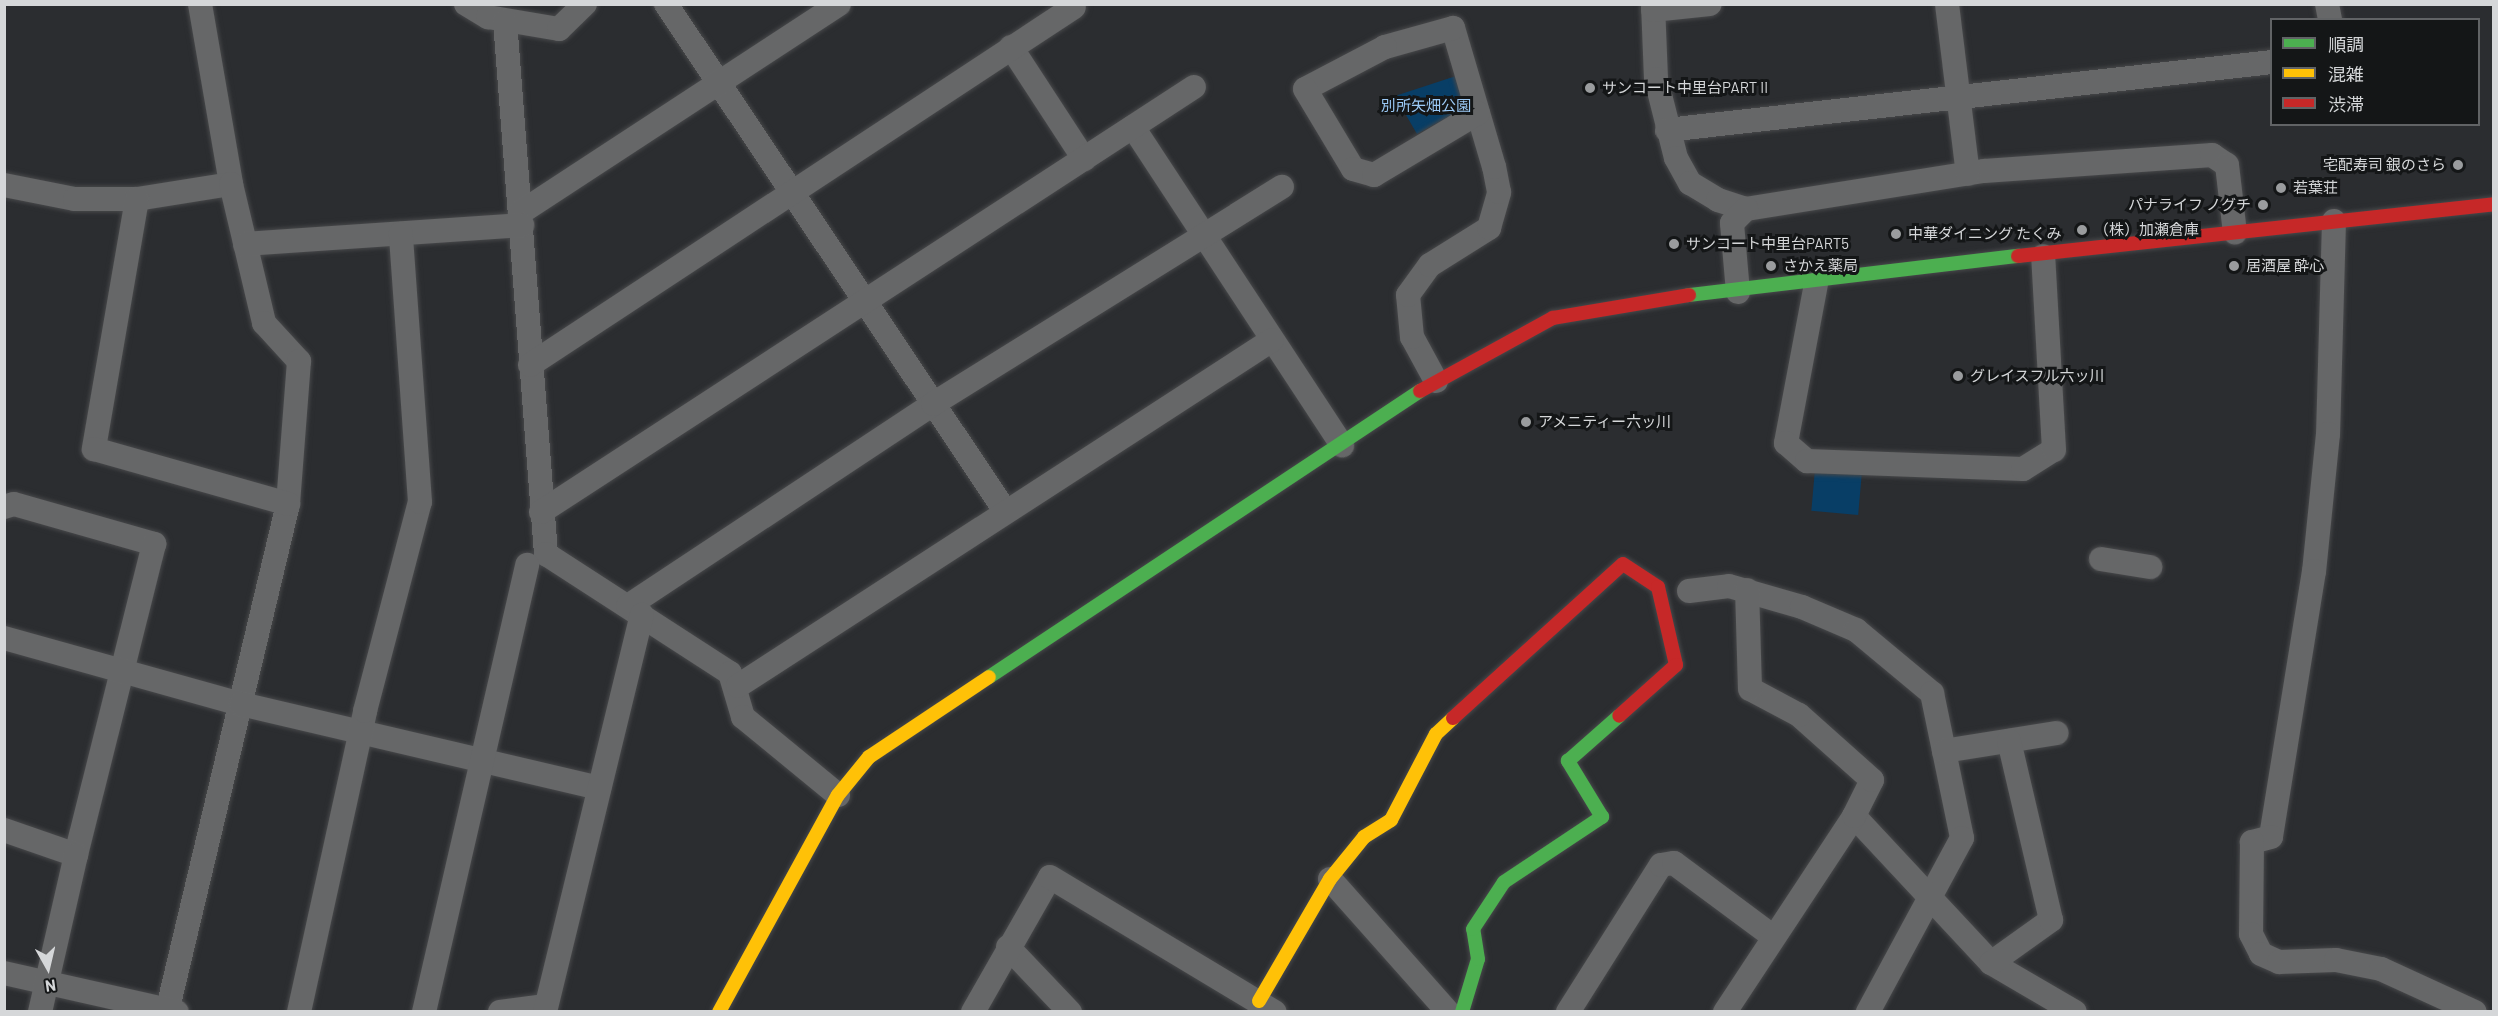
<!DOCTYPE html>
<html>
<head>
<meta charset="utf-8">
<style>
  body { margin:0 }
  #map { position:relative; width:2498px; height:1016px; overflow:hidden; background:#2b2d30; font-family:Barlow,"Noto Sans JP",sans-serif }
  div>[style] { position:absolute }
  .green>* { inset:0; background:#083e66; transform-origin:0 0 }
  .roads { filter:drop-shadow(0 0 2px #47484a) drop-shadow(0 0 2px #47484a) }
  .street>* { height:24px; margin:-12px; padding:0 12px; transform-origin:12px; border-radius:12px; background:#666768 }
  .fast>* { height:14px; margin:-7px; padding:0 7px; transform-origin:7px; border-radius:7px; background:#4caf50 }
  .slow>* { height:14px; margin:-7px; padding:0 7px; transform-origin:7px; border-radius:7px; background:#ffc107 }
  .jam>* { height:14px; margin:-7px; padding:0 7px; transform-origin:7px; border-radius:7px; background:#c62828 }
  .dots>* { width:16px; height:16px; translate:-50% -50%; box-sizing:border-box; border:3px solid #141617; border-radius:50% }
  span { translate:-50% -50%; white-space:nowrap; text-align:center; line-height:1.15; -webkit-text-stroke:6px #141617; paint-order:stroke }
  .poi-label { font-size:15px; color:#d5d7d9 }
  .left { translate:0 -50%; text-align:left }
  .right { translate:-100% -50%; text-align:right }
  .park-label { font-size:15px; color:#9bc9f5 }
  .frame { position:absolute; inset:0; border:6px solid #d5d7d9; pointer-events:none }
  .legend { position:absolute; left:2270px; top:18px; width:210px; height:108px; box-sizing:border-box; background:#141617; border:2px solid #616365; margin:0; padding:8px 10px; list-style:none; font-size:18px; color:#d5d7d9 }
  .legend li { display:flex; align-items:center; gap:12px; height:30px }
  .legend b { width:30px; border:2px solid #616365 }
  .north { position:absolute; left:18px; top:938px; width:60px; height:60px; -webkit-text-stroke:4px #141617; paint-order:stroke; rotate:172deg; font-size:16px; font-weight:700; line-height:24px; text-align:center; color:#d5d7d9 }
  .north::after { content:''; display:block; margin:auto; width:21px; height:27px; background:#d5d7d9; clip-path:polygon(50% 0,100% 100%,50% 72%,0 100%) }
</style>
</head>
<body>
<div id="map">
  <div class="green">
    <i style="clip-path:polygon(1456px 76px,1465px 108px,1417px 134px,1395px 96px)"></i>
    <i style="left:1815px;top:469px;width:47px;height:42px;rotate:5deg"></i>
  </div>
  <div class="roads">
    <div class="street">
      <i style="left:200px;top:4px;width:183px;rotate:80.2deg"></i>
      <i style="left:466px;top:4px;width:26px;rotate:31deg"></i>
      <i style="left:488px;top:17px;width:72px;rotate:9.6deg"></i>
      <i style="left:559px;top:29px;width:36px;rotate:-44deg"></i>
      <i style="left:666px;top:4px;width:611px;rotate:56.21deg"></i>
      <i style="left:1653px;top:4px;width:75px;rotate:87.7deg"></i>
      <i style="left:1656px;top:79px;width:81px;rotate:75.8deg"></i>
      <i style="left:1676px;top:158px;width:29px;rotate:61deg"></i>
      <i style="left:1690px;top:183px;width:33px;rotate:31deg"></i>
      <i style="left:1718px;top:200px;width:29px;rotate:18deg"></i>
      <i style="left:1746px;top:209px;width:241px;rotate:-9.1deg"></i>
      <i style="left:1984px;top:171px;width:229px;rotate:-4deg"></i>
      <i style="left:2212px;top:155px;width:18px;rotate:34deg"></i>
      <i style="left:2227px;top:165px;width:68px;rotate:83.3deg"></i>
      <i style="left:1947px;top:4px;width:171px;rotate:83deg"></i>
      <i style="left:2327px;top:4px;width:16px;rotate:79deg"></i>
      <i style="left:1653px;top:10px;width:57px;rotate:-6deg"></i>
      <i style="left:505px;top:21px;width:535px;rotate:85.6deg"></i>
      <i style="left:546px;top:554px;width:219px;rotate:32.9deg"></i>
      <i style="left:730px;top:673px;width:46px;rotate:73.5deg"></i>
      <i style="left:743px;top:717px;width:123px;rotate:39.4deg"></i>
      <i style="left:1011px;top:47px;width:134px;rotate:56.9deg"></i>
      <i style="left:1133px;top:127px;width:381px;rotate:56.7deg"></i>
      <i style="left:1667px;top:130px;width:609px;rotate:-6.41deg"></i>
      <i style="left:4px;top:185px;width:72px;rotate:11.2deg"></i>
      <i style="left:75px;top:199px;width:62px"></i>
      <i style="left:137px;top:199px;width:95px;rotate:-9.1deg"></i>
      <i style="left:231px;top:184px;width:143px;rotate:76.6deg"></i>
      <i style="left:264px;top:323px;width:52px;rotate:47.4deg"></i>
      <i style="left:299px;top:361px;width:143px;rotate:94.4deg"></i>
      <i style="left:288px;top:504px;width:522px;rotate:103.4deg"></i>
      <i style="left:137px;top:199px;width:254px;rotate:99.8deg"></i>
      <i style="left:94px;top:449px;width:202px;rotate:15.8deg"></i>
      <i style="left:520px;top:213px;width:381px;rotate:-33.2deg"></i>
      <i style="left:2334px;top:221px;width:213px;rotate:91.6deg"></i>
      <i style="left:2328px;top:434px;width:138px;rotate:95.8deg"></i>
      <i style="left:2314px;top:571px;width:269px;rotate:99.2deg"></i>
      <i style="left:2271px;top:837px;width:20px;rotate:165deg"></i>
      <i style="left:2252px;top:842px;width:92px;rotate:90.6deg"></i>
      <i style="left:2251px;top:934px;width:22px;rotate:63deg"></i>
      <i style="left:2261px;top:954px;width:20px;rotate:24deg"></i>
      <i style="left:2279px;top:962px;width:57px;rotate:-2deg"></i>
      <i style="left:2336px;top:960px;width:46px;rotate:11.3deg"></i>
      <i style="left:2381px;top:969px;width:103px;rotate:24.6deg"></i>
      <i style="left:245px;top:244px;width:278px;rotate:-3.9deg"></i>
      <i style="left:1816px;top:284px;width:162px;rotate:100.7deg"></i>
      <i style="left:1786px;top:443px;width:28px;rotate:41deg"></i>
      <i style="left:1807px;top:461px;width:216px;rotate:2.1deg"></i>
      <i style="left:2023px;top:469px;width:36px;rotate:-32deg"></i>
      <i style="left:2054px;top:450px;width:194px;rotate:-93.2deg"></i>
      <i style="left:1738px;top:292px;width:69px;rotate:-95deg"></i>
      <i style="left:1732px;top:223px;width:20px;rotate:-45deg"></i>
      <i style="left:530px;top:365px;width:651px;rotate:-33.35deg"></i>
      <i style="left:1436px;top:381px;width:50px;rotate:-118.6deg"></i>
      <i style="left:1412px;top:337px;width:42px;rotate:-95.4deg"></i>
      <i style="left:1408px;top:295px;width:37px;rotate:-54deg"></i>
      <i style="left:1430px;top:265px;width:70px;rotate:-32.1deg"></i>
      <i style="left:1489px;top:228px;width:37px;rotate:-74deg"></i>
      <i style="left:1499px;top:192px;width:25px;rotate:-101deg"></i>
      <i style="left:1494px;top:167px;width:145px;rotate:-106.4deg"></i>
      <i style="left:1453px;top:28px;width:71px;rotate:164.4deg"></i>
      <i style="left:1385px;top:47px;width:90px;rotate:152.3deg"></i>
      <i style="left:1305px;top:89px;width:93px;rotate:59deg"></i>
      <i style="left:1353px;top:169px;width:22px;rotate:16deg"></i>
      <i style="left:1374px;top:175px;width:121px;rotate:-30.8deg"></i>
      <i style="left:4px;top:507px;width:10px;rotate:-17deg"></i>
      <i style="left:14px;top:504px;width:146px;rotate:15.9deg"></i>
      <i style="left:154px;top:544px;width:321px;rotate:104.1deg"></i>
      <i style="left:76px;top:855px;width:76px;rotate:-160.9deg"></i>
      <i style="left:541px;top:512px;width:779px;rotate:-33.06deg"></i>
      <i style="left:2101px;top:559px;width:50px;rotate:9.3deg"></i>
      <i style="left:1689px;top:591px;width:40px;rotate:-7.1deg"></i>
      <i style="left:1729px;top:586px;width:76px;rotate:16deg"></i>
      <i style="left:1802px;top:607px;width:59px;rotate:23.1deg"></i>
      <i style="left:1856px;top:630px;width:99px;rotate:39.7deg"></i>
      <i style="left:1932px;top:693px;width:148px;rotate:78.3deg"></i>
      <i style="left:1962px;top:838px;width:198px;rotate:118.4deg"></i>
      <i style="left:628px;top:606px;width:366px;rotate:-33.5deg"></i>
      <i style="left:933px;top:404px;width:411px;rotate:-31.9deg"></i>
      <i style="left:4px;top:638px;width:246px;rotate:15.6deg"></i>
      <i style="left:241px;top:704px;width:368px;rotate:13.2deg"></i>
      <i style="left:738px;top:686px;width:636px;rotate:-32.94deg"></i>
      <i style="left:1944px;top:751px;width:114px;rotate:-9.1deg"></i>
      <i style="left:1854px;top:816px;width:201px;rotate:47deg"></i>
      <i style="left:1991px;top:963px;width:97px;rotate:30.3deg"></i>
      <i style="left:1330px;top:879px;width:178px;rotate:48.4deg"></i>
      <i style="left:1008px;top:947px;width:90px;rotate:46.4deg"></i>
      <i style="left:1991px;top:963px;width:74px;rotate:-35.6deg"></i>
      <i style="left:2051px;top:920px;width:184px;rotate:-103.2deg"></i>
      <i style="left:4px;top:973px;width:177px;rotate:12.7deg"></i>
      <i style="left:40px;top:1012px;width:161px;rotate:-77.1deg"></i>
      <i style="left:299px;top:1012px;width:308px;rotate:-77.6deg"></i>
      <i style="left:365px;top:711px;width:216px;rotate:-75.3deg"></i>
      <i style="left:420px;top:502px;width:269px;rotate:-94.1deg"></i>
      <i style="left:424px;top:1012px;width:459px;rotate:-77deg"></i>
      <i style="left:500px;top:1012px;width:44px;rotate:-7.8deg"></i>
      <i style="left:545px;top:1012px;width:409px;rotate:-76.3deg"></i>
      <i style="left:973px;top:1012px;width:155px;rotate:-60.3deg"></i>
      <i style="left:1050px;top:877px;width:262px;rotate:31deg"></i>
      <i style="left:1568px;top:1012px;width:174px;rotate:-57.7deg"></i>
      <i style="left:1661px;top:865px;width:13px;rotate:-9deg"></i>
      <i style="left:1674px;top:863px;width:121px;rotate:36.6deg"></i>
      <i style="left:1725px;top:1012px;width:235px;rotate:-56.6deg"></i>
      <i style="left:1854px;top:816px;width:40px;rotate:-63.4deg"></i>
      <i style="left:1872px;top:780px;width:98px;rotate:-138.3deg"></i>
      <i style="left:1799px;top:715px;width:55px;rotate:-152deg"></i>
      <i style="left:1750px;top:689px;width:99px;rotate:-91.7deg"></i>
    </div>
    <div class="fast">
      <i style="left:1689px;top:295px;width:331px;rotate:-6.8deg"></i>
      <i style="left:989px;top:677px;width:517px;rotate:-33.57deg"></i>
      <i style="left:1462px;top:1012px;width:55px;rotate:-73.2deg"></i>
      <i style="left:1478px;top:959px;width:30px;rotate:-99deg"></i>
      <i style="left:1473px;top:929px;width:56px;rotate:-56.6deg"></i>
      <i style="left:1504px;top:882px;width:118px;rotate:-33.6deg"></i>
      <i style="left:1602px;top:817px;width:66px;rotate:-121.3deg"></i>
      <i style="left:1568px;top:761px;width:68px;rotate:-41.4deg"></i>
    </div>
    <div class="slow">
      <i style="left:1259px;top:1001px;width:141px;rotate:-59.8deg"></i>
      <i style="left:1330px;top:879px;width:54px;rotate:-51deg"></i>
      <i style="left:1364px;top:837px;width:32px;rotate:-32deg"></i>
      <i style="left:1391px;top:820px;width:97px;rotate:-62.4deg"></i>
      <i style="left:1436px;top:734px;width:23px;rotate:-43deg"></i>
      <i style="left:719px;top:1012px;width:247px;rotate:-61.3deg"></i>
      <i style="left:838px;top:795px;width:49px;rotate:-50.8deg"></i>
      <i style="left:869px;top:757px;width:144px;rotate:-33.7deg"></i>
    </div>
    <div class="jam">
      <i style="left:2018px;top:256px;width:479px;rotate:-6.2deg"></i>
      <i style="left:1420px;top:391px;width:152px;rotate:-28.8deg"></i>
      <i style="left:1553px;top:318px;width:138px;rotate:-9.6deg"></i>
      <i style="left:1453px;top:718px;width:229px;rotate:-42.2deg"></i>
      <i style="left:1623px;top:564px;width:42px;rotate:33.3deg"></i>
      <i style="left:1658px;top:587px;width:80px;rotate:77deg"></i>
      <i style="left:1676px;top:665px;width:76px;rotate:138.2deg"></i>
    </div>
  </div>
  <div class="dots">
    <i style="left:1590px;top:88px;background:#9a9c9e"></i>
    <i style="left:2458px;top:165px;background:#9a9c9e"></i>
    <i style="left:2281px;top:188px;background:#9a9c9e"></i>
    <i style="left:2263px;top:205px;background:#9a9c9e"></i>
    <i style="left:2082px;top:230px;background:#9a9c9e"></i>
    <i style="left:1896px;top:234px;background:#9a9c9e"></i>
    <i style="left:1674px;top:244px;background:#9a9c9e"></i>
    <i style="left:1771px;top:266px;background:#9a9c9e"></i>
    <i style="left:2234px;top:266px;background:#9a9c9e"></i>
    <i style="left:1958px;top:376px;background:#9a9c9e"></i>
    <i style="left:1526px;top:422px;background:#9a9c9e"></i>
  </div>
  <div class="poi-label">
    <span class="left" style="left:1602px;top:88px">サンコート中里台PART II</span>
    <span class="right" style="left:2446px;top:165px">宅配寿司 銀のさら</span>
    <span class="left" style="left:2293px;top:188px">若葉荘</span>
    <span class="right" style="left:2251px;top:205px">パナライフ ノグチ</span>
    <span class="left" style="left:2094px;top:230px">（株）加瀬倉庫</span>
    <span class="left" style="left:1908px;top:234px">中華ダイニング たくみ</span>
    <span class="left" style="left:1686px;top:244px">サンコート中里台PART5</span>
    <span class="left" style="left:1783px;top:266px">さかえ薬局</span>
    <span class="left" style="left:2246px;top:266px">居酒屋 酔心</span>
    <span class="left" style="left:1970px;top:376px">グレイスフル六ッ川</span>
    <span class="left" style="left:1538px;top:422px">アメニティー六ッ川</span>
  </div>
  <div class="park-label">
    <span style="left:1426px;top:106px">別所矢畑公園</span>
  </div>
  <div class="frame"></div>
  <ul class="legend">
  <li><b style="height:8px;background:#4caf50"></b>順調</li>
  <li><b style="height:8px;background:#ffc107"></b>混雑</li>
  <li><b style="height:8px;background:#c62828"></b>渋滞</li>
  </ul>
  <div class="north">N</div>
</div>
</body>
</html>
